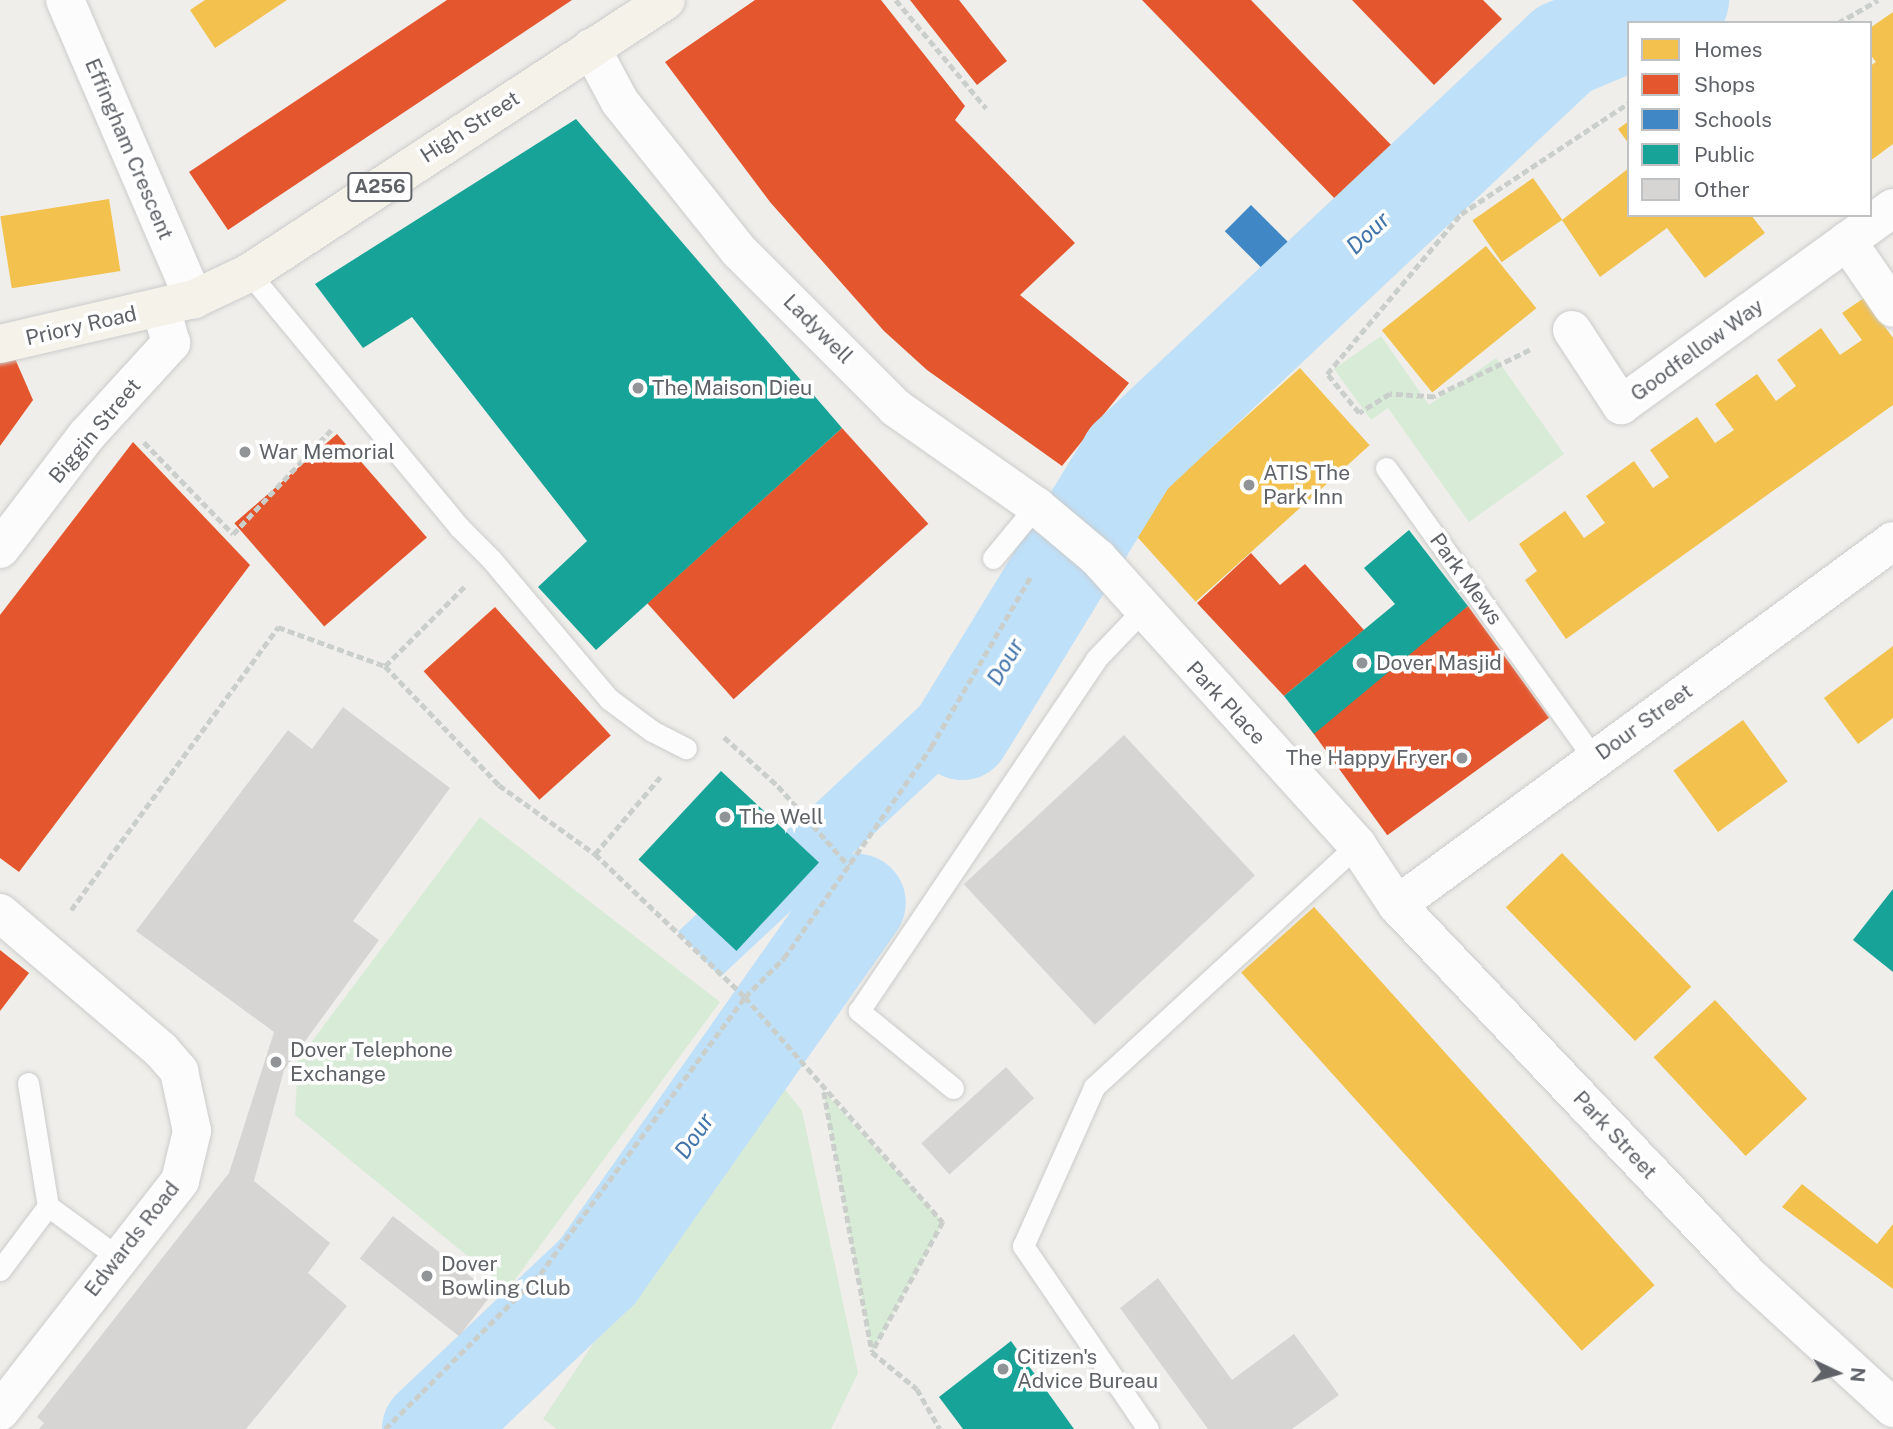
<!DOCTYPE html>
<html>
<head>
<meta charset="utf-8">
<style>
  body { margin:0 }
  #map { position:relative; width:1893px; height:1429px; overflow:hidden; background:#efeeea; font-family:"Public Sans",sans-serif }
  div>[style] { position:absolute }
  .green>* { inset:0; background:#d8ebd6 }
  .water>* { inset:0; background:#bfe0f9; transform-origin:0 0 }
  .homes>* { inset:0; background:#f2c14e; transform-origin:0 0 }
  .shops>* { inset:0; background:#e4572e; transform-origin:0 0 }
  .schools>* { inset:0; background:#3f88c5; transform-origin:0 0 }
  .public>* { inset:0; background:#17a398; transform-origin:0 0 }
  .river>* { height:98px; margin:-49px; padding:0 49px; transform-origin:49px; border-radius:49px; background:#bfe0f9 }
  .building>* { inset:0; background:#d6d5d3; transform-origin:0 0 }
  .path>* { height:4.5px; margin-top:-2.25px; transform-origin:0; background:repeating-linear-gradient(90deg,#cacfcc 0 7px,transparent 0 10.5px) }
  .roads { filter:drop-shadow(0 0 2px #cbcccc) drop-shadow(0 0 2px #cbcccc) }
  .lane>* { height:21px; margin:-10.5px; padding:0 10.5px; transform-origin:10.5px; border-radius:10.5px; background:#fdfcfc }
  .street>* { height:38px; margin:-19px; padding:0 19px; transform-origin:19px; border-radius:19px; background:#fdfcfc }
  .secondary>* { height:38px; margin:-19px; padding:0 19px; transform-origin:19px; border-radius:19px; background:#fdfcfc }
  .primary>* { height:38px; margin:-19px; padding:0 19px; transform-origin:19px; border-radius:19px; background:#f4f2e9 }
  .dots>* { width:19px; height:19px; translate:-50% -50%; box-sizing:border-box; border:4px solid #fff; border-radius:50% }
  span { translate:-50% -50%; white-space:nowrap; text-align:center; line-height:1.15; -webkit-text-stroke:7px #fff; paint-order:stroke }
  .shield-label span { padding:2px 5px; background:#fff; border:2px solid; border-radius:5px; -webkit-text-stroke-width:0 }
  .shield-label { font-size:19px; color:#5f6368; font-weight:700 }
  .street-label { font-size:21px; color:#5f6368 }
  .poi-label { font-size:21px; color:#5f6368 }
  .left { translate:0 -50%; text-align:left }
  .right { translate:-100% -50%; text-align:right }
  .water-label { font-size:23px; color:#4174aa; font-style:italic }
  .legend { position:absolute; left:1627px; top:21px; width:245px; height:196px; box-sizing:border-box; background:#fff; border:2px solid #bfc1c3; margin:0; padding:9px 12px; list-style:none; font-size:21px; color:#5f6368 }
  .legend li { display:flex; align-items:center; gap:14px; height:35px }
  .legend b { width:35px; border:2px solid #bfc1c3 }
  .north { position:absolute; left:1802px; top:1338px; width:70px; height:70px; -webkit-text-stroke:5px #fff; paint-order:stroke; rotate:95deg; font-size:19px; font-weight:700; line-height:28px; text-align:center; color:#5f6368 }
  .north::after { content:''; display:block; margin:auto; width:24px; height:32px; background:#5f6368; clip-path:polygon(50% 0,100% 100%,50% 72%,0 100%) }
</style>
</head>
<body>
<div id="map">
  <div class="green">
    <i style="clip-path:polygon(1381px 336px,1429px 405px,1496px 358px,1564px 454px,1469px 522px,1388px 408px,1371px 420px,1334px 369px)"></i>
    <i style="clip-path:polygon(480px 817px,720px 1002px,508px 1289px,295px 1115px,298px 1060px)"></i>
    <i style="clip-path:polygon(773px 1074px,802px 1111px,858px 1373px,831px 1429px,557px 1429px,543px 1419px)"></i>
    <i style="clip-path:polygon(823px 1091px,943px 1222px,872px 1352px)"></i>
  </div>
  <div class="water">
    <i style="left:1026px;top:607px;width:62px;height:476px;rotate:47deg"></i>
    <i style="clip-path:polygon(747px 1050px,775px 1083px,552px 1372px,493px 1429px,435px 1429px,598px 1271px)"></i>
  </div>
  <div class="homes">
    <i style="clip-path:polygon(205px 0,287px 0,215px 48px,190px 10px)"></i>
    <i style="clip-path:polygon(1893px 12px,1893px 144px,1870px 161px,1870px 66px,1876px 62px,1870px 54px,1870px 28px)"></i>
    <i style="clip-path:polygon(1629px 121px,1629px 144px,1618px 129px)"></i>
    <i style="clip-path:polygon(1629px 168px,1629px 215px,1751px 215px,1765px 233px,1705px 278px,1667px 228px,1600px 277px,1562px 220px)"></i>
    <i style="left:1533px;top:178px;width:51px;height:74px;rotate:55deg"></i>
    <i style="left:109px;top:199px;width:73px;height:110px;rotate:81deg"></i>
    <i style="left:1486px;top:246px;width:80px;height:134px;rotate:51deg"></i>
    <i style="clip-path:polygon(1864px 298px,1893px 338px,1893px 405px,1566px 639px,1525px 580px,1537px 571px,1519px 544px,1565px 511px,1584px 538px,1605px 523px,1586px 496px,1634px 461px,1653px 488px,1669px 477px,1650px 450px,1697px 417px,1715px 443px,1734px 430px,1715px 404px,1757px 374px,1776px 401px,1796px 386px,1777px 360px,1821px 328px,1840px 355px,1862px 340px,1842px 313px)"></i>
    <i style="left:1300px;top:368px;width:104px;height:234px;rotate:48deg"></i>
    <i style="clip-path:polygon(1893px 646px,1893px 718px,1858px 744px,1824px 698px)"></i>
    <i style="left:1743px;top:720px;width:76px;height:86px;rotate:54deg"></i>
    <i style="left:1562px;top:853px;width:186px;height:78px;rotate:46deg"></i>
    <i style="left:1314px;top:907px;width:509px;height:98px;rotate:48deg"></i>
    <i style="left:1715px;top:1000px;width:135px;height:84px;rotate:47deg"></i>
    <i style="clip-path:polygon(1802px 1184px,1877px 1244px,1893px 1224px,1893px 1289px,1782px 1207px)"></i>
  </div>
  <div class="shops">
    <i style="clip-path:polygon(447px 0,572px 0,228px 230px,189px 172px)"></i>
    <i style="clip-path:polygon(755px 0,881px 0,965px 106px,955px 120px,1075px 243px,1020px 295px,1129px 383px,1062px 466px,927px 370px,884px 331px,770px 202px,665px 62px)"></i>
    <i style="clip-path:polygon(910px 0,959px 0,1007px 61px,977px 85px)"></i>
    <i style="clip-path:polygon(1142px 0,1251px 0,1395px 149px,1340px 204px)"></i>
    <i style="clip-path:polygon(1352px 0,1483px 0,1502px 19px,1434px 85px)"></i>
    <i style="clip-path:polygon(13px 354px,33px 400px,0 446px,0 356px)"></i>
    <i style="left:842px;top:428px;width:129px;height:262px;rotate:48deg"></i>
    <i style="left:337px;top:434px;width:137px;height:136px;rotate:49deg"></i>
    <i style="clip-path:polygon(133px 442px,250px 565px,19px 872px,0 858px,0 615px)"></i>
    <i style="clip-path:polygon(1251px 553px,1280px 585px,1305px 564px,1364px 630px,1284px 696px,1197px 603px)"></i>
    <i style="left:1468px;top:606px;width:138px;height:200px;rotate:54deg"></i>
    <i style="left:495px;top:607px;width:173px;height:96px;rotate:48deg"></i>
    <i style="clip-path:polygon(0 950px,29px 973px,0 1011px)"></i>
  </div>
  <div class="schools">
    <i style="left:1251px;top:205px;width:74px;height:37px;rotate:45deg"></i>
  </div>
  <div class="public">
    <i style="clip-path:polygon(576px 119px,842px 428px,596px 650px,538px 587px,587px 541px,412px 317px,363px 348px,315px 284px)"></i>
    <i style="clip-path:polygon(1409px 530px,1468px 606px,1314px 734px,1284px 696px,1395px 604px,1364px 568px)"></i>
    <i style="left:721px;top:771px;width:134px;height:121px;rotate:43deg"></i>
    <i style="clip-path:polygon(1893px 889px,1893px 972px,1853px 940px)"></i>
    <i style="clip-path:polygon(1011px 1341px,1074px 1429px,963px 1429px,939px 1397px)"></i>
  </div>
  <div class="river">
    <i style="left:962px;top:731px;width:320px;rotate:-58.5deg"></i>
    <i style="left:1129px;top:458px;width:597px;rotate:-43.24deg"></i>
    <i style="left:1564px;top:49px;width:126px;rotate:-22.9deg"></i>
    <i style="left:431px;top:1429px;width:230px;rotate:-43.4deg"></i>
    <i style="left:598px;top:1271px;width:450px;rotate:-54.9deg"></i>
  </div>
  <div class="building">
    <i style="clip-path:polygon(343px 707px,450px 788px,353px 921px,379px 940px,284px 1070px,254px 1181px,330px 1243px,308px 1273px,347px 1306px,246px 1429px,39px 1429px,44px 1423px,37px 1417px,229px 1173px,274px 1032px,136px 931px,288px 730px,312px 749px)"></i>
    <i style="left:1124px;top:735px;width:192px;height:219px;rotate:47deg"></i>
    <i style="left:1006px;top:1067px;width:42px;height:114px;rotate:48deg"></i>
    <i style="left:393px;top:1216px;width:126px;height:54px;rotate:38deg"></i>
    <i style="clip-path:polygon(1158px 1278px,1232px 1380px,1294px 1334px,1339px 1395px,1292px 1429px,1208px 1429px,1120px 1308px)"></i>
  </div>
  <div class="path">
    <i style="left:896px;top:0;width:141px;rotate:50.2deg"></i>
    <i style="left:1838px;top:23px;width:46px;rotate:-29.9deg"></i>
    <i style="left:1530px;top:350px;width:107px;rotate:153.9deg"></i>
    <i style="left:1434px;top:397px;width:44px;rotate:-176.1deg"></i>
    <i style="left:1390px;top:394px;width:36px;rotate:148deg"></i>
    <i style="left:1359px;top:413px;width:50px;rotate:-129.4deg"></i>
    <i style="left:1327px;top:374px;width:209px;rotate:-50.1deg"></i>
    <i style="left:1461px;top:214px;width:201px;rotate:-33.5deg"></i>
    <i style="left:144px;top:442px;width:128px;rotate:45.9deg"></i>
    <i style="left:233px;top:534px;width:143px;rotate:-46.7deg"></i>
    <i style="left:385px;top:666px;width:112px;rotate:-45deg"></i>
    <i style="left:724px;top:737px;width:73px;rotate:42.2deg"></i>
    <i style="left:778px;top:786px;width:107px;rotate:48.4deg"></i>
    <i style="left:595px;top:854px;width:101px;rotate:-49.8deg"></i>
    <i style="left:71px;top:910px;width:351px;rotate:-53.8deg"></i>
    <i style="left:278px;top:627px;width:114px;rotate:20deg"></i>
    <i style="left:385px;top:666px;width:165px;rotate:46.2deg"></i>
    <i style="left:499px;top:785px;width:118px;rotate:35.7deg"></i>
    <i style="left:595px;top:854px;width:207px;rotate:43.6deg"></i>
    <i style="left:745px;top:997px;width:300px;rotate:48.7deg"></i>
    <i style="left:943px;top:1222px;width:148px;rotate:118.6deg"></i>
    <i style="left:824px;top:1092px;width:264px;rotate:79.5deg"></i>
    <i style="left:872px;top:1352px;width:58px;rotate:39.4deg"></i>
    <i style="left:917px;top:1389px;width:46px;rotate:60.1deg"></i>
    <i style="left:385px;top:1429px;width:219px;rotate:-45deg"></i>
    <i style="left:540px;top:1274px;width:345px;rotate:-53.5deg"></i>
    <i style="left:745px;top:997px;width:55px;rotate:-45deg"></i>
    <i style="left:784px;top:958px;width:257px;rotate:-55.1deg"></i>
    <i style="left:931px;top:747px;width:198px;rotate:-59.7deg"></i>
  </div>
  <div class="roads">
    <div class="lane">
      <i style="left:249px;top:273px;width:330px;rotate:50.4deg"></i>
      <i style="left:459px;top:527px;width:45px;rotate:45deg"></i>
      <i style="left:491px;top:559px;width:183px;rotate:49.9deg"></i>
      <i style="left:609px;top:699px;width:54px;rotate:36.7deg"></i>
      <i style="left:652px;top:731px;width:38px;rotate:27deg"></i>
      <i style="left:1386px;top:468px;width:357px;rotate:54.4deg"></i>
      <i style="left:993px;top:558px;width:67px;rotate:-50.4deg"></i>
      <i style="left:28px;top:1083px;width:125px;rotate:80.8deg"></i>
      <i style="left:953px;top:1088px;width:122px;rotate:-140.7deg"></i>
      <i style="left:859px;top:1011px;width:424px;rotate:-56deg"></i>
      <i style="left:1096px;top:659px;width:66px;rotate:-46.2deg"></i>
      <i style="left:0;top:1270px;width:80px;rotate:-53.1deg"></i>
      <i style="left:48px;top:1206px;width:88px;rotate:36.2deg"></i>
      <i style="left:1148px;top:1429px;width:222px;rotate:-124.3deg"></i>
      <i style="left:1023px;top:1246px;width:174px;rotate:-65.9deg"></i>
      <i style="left:1094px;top:1087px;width:357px;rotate:-42.6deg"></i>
    </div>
    <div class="street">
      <i style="left:65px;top:0;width:326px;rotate:66.7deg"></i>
      <i style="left:1847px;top:241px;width:81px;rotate:55.5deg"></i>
      <i style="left:1572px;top:330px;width:90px;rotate:56.8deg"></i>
      <i style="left:1621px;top:405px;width:336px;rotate:-35.9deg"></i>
      <i style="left:0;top:549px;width:143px;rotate:-52.7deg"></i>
      <i style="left:87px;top:435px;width:125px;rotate:-47.6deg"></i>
      <i style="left:171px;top:343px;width:36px;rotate:-106deg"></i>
      <i style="left:1397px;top:905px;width:615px;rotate:-36.27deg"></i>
      <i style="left:0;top:913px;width:211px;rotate:40.4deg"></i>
      <i style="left:161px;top:1050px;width:28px;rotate:49deg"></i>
      <i style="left:179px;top:1071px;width:61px;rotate:77.8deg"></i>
      <i style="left:192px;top:1131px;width:51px;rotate:103.5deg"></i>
      <i style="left:180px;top:1181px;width:292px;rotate:128deg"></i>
    </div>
    <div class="secondary">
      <i style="left:591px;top:48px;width:61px;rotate:61.8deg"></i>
      <i style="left:620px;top:102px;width:191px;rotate:51.4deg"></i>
      <i style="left:739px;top:251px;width:222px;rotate:45deg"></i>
      <i style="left:896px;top:408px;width:171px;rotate:35deg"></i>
      <i style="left:1036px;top:506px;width:81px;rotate:40deg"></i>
      <i style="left:1098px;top:558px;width:387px;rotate:47.9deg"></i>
      <i style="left:1357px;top:845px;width:72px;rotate:56.3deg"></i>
      <i style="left:1397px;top:905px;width:510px;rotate:46.51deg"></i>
      <i style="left:1748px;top:1275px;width:197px;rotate:42.5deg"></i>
    </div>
    <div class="primary">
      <i style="left:0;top:344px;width:199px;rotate:-13.1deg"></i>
      <i style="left:194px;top:299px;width:61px;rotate:-25.3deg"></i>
      <i style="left:249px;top:273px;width:498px;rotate:-33.2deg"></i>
    </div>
  </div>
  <div class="dots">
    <i style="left:638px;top:388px;background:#919496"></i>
    <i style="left:245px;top:452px;background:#919496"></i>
    <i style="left:1249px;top:485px;background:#919496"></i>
    <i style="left:1362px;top:663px;background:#919496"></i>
    <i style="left:1462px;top:758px;background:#919496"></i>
    <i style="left:725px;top:817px;background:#919496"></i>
    <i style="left:276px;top:1062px;background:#919496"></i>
    <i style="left:427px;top:1276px;background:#919496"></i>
    <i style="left:1003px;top:1369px;background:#919496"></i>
  </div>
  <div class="shield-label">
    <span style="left:380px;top:187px">A256</span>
  </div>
  <div class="street-label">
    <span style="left:470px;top:127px;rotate:-33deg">High Street</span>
    <span style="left:129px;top:149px;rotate:67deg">Effingham Crescent</span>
    <span style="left:81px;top:326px;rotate:-13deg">Priory Road</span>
    <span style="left:818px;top:329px;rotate:45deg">Ladywell</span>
    <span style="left:1697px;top:350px;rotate:-36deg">Goodfellow Way</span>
    <span style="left:95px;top:431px;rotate:-50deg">Biggin Street</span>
    <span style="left:1466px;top:579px;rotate:54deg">Park Mews</span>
    <span style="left:1226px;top:703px;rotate:47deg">Park Place</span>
    <span style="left:1644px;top:722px;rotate:-36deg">Dour Street</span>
    <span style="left:1615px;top:1135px;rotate:47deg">Park Street</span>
    <span style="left:132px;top:1239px;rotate:-52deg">Edwards Road</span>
  </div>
  <div class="poi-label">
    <span class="left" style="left:652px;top:388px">The Maison Dieu</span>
    <span class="left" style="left:259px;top:452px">War Memorial</span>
    <span class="left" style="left:1263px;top:485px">ATIS The<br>Park Inn</span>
    <span class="left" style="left:1376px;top:663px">Dover Masjid</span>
    <span class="right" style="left:1448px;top:758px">The Happy Fryer</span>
    <span class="left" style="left:739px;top:817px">The Well</span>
    <span class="left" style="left:290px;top:1062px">Dover Telephone<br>Exchange</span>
    <span class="left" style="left:441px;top:1276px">Dover<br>Bowling Club</span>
    <span class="left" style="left:1017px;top:1369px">Citizen's<br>Advice Bureau</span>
  </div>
  <div class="water-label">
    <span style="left:1368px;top:233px;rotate:-43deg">Dour</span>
    <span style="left:1005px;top:662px;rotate:-59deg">Dour</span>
    <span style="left:694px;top:1136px;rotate:-55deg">Dour</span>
  </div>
  <ul class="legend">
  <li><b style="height:19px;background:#f2c14e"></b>Homes</li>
  <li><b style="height:19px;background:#e4572e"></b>Shops</li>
  <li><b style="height:19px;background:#3f88c5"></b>Schools</li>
  <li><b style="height:19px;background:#17a398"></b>Public</li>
  <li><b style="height:19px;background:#d6d5d3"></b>Other</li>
  </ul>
  <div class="north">N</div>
</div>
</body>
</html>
